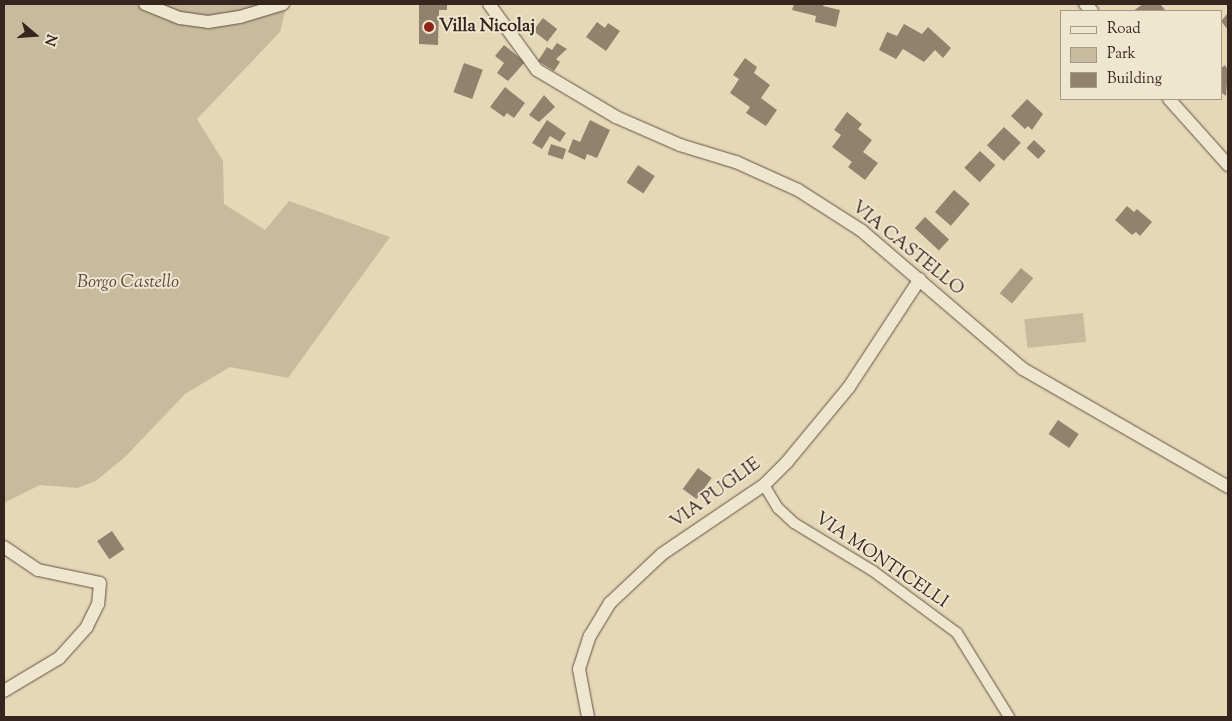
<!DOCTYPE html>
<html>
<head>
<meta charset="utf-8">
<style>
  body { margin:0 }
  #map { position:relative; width:1232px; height:721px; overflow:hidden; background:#e6d8b7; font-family:"Sorts Mill Goudy",serif }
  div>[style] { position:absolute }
  .green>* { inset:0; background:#c8ba9d; transform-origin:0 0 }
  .water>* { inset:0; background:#aa9b83; transform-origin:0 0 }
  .building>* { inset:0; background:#91826e; transform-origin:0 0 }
  .roads { filter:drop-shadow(0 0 1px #615244) drop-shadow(0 0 1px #615244) }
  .pedestrian>* { height:10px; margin:-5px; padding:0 5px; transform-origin:5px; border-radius:5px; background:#efe6d0 }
  .minor>* { height:12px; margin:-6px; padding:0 6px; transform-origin:6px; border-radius:6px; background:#efe6d0 }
  .dots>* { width:14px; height:14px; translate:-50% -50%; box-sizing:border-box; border:2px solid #efe6d0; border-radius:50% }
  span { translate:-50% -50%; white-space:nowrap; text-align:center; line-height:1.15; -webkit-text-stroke:4px #efe6d0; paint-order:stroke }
  .poi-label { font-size:18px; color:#35251e; font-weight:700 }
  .left { translate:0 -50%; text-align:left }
  .street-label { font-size:18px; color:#35251e }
  .park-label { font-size:18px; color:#5a4a3e; font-style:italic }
  .frame { position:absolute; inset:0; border:5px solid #35251e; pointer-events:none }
  .legend { position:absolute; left:1060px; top:10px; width:162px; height:90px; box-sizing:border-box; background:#efe6d0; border:1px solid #a59989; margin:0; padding:6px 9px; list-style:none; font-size:15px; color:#35251e }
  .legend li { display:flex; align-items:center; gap:10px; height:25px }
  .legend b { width:25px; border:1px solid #a59989 }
  .north { position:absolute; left:10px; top:10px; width:50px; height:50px; -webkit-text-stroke:4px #efe6d0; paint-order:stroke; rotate:108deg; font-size:14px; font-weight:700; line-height:20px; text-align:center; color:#35251e }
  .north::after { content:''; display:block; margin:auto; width:18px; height:22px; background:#35251e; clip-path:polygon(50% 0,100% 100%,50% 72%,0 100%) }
</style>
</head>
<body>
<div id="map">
  <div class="green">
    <i style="clip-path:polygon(4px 4px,287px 4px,280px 32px,197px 119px,223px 161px,224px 204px,265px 230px,289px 201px,390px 237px,288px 378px,230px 367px,185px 394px,126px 456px,96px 481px,77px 488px,40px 485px,4px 503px)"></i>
    <i style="left:1083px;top:313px;width:29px;height:59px;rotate:84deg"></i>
  </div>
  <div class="water">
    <i style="left:1021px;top:268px;width:16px;height:33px;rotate:40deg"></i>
  </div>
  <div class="building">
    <i style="clip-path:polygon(419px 4px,447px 4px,447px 10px,439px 10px,438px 45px,419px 44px)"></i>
    <i style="clip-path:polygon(794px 4px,824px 4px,823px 6px,840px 10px,836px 27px,815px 22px,816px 16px,792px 10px)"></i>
    <i style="clip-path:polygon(1143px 4px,1160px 4px,1166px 11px,1133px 11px)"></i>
    <i style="clip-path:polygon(1228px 13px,1228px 30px,1221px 21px)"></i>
    <i style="left:543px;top:18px;width:18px;height:16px;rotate:38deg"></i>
    <i style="clip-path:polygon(597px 22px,605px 28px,608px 23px,620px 31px,606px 51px,586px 37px)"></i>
    <i style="clip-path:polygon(904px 24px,922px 34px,928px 27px,951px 48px,943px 58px,935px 50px,924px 62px,903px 49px,896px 59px,879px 50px,887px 32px,897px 36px)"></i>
    <i style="clip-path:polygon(557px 43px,567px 49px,556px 59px,560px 62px,554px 71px,538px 61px,547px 47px,552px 50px)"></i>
    <i style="clip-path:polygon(504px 45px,525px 62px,508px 81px,497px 73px,504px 63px,495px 56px)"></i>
    <i style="clip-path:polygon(745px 58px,757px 67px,754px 73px,770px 85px,761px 98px,777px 110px,766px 126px,746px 113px,750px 107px,730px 93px,739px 79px,733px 75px)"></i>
    <i style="left:464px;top:63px;width:20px;height:31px;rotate:20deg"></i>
    <i style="clip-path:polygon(1225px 65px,1228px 70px,1226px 96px,1221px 92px,1221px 68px)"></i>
    <i style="clip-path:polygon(505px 87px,525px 103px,514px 118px,507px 113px,504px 117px,490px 107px)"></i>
    <i style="clip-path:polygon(544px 95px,555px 107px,539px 122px,529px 115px)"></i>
    <i style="clip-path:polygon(1027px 99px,1043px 114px,1032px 130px,1028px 126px,1025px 129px,1011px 116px)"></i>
    <i style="clip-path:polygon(847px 112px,862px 124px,858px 129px,872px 140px,863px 152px,878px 163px,865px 180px,848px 167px,852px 162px,832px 147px,841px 135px,834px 130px)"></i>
    <i style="clip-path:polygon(547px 120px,566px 133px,560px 142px,550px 136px,542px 149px,532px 143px)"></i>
    <i style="clip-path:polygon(590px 120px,610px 130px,597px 158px,587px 154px,585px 160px,568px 152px,573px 139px,580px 142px)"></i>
    <i style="left:1004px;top:127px;width:23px;height:25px;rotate:43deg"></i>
    <i style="left:1034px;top:140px;width:16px;height:11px;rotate:43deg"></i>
    <i style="left:551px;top:144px;width:16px;height:11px;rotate:18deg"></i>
    <i style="left:980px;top:151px;width:21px;height:23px;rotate:43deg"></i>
    <i style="left:638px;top:165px;width:20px;height:21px;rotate:33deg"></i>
    <i style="left:954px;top:190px;width:21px;height:29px;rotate:41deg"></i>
    <i style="clip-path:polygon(1127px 206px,1134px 212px,1137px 209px,1152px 222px,1140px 236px,1136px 232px,1132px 235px,1115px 220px)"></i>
    <i style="left:925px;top:217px;width:33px;height:15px;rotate:43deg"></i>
    <i style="left:1058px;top:420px;width:25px;height:17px;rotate:34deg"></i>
    <i style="left:698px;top:468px;width:17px;height:26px;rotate:36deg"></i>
    <i style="left:112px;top:531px;width:22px;height:18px;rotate:56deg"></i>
  </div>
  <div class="roads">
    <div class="pedestrian">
      <i style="left:764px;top:485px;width:27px;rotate:59deg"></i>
      <i style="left:778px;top:508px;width:22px;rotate:43deg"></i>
      <i style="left:794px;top:523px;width:92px;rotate:31.3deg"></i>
      <i style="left:873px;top:571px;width:104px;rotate:36.4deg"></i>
      <i style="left:957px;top:633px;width:99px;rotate:58.2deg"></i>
    </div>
    <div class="minor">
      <i style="left:145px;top:4px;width:38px;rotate:22deg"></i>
      <i style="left:180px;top:18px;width:28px;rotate:8deg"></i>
      <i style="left:208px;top:22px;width:32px;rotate:-9deg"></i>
      <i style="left:240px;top:17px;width:45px;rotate:-16.8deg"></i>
      <i style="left:489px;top:4px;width:82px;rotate:54deg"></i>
      <i style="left:537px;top:70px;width:92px;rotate:30.7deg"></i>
      <i style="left:616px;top:117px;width:70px;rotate:23.6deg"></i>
      <i style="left:680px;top:145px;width:59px;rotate:16.9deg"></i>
      <i style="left:736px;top:162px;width:68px;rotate:24.3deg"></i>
      <i style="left:798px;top:190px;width:76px;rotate:32.6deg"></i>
      <i style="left:862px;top:231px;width:212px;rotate:40.6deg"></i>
      <i style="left:1023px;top:369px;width:237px;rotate:29.9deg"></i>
      <i style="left:1085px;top:4px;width:10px;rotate:45deg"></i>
      <i style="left:1169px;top:99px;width:89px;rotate:48.2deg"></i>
      <i style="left:4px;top:547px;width:41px;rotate:34.1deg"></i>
      <i style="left:38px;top:570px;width:63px;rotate:11.8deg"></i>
      <i style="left:100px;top:583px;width:21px;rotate:95deg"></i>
      <i style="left:98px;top:604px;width:25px;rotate:116deg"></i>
      <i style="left:87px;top:627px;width:42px;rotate:132.1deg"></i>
      <i style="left:59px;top:658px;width:64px;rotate:149deg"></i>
      <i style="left:588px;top:717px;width:49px;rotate:-100.6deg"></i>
      <i style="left:579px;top:669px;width:35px;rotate:-72deg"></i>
      <i style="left:590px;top:636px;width:39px;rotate:-59deg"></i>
      <i style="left:610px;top:603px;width:71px;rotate:-43.3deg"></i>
      <i style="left:662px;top:554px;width:123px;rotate:-34.1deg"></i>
      <i style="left:764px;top:485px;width:33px;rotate:-45deg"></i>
      <i style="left:787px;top:462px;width:97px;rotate:-50.4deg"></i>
      <i style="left:849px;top:387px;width:129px;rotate:-56.7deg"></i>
    </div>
  </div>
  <div class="dots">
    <i style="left:429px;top:27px;background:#8f2418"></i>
  </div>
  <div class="poi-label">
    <span class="left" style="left:439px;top:27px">Villa Nicolaj</span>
  </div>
  <div class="street-label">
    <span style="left:907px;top:249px;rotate:39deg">VIA CASTELLO</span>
    <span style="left:716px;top:494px;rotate:-36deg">VIA PUGLIE</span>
    <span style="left:881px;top:561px;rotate:34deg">VIA MONTICELLI</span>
  </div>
  <div class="park-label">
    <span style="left:128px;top:283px">Borgo Castello</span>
  </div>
  <div class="frame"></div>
  <ul class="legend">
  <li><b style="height:6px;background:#efe6d0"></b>Road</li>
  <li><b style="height:14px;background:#c8ba9d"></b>Park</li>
  <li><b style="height:14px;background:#91826e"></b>Building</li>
  </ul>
  <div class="north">N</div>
</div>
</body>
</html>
